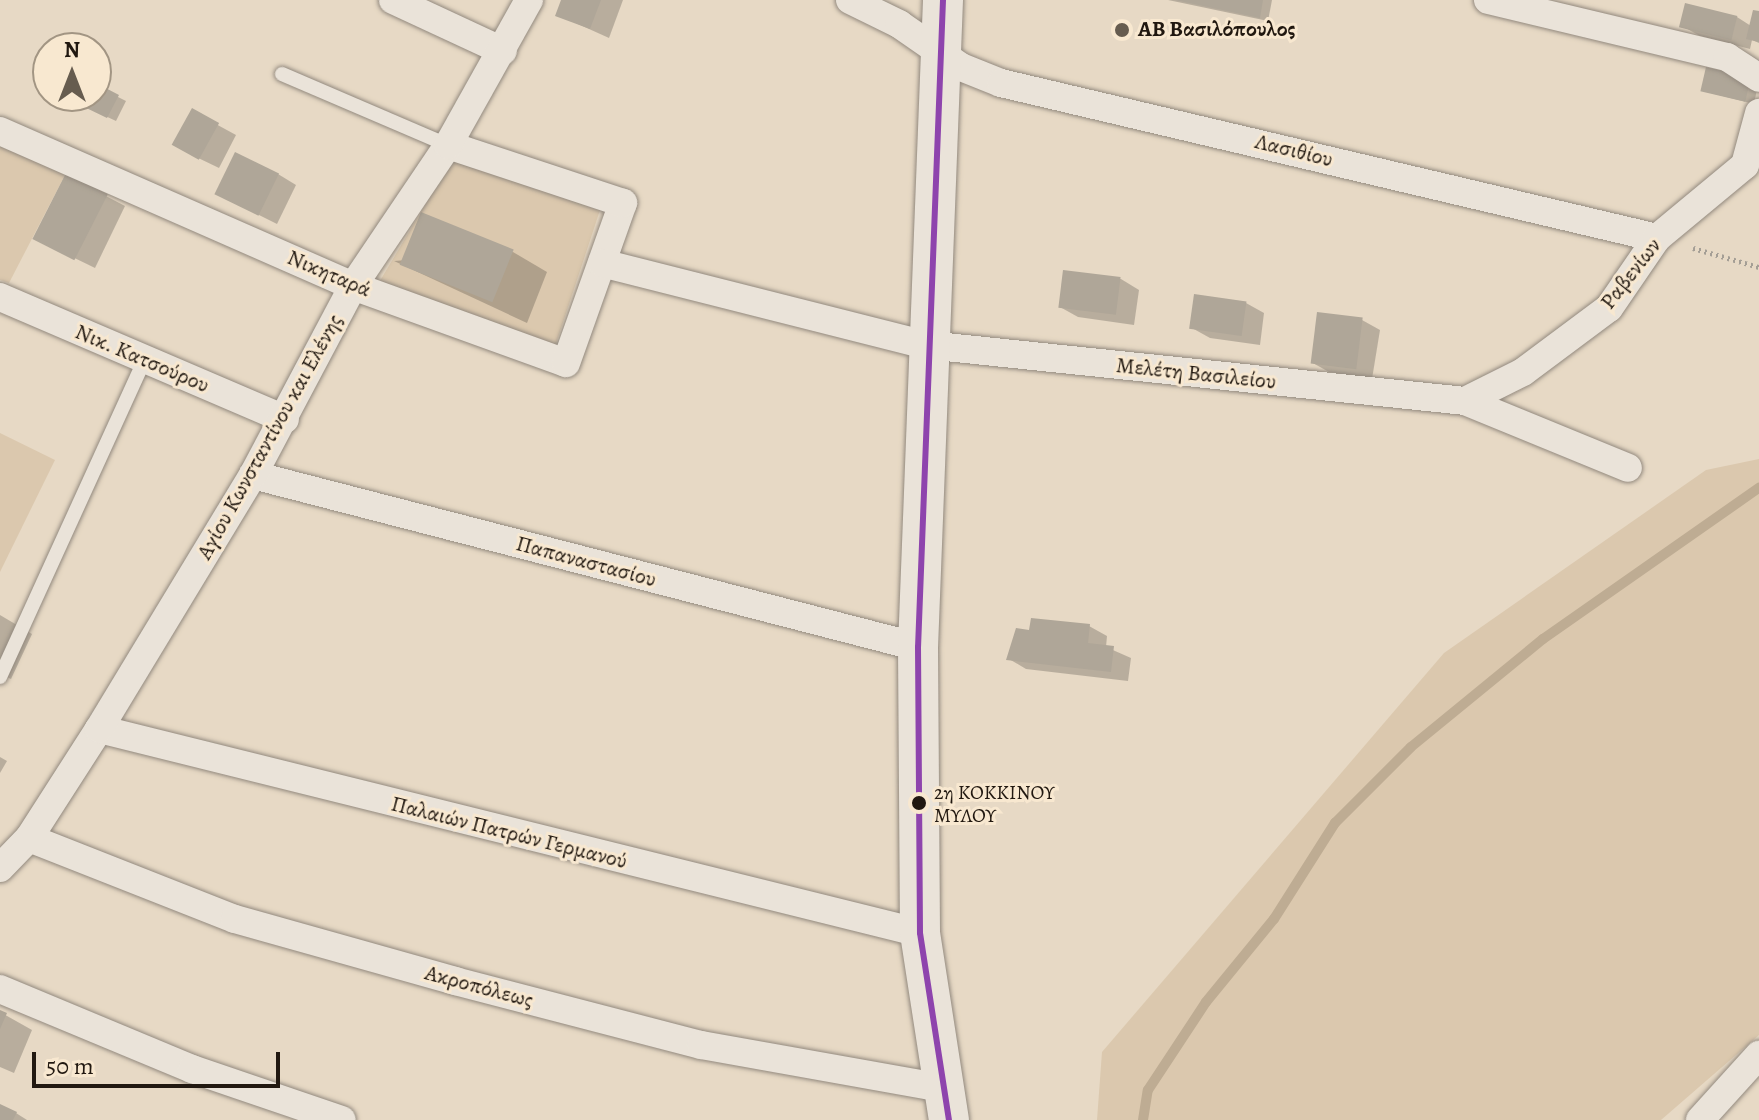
<!DOCTYPE html>
<html>
<head>
<meta charset="utf-8">
<style>
  body { margin:0 }
  #map { position:relative; width:1759px; height:1120px; overflow:hidden; background:#e7d9c5; font-family:Alegreya,serif }
  div>[style] { position:absolute }
  .green>* { inset:0; background:#dbc8ae }
  .shadow>* { inset:0; background:#0003 }
  .stream>* { height:10px; margin:-5px; padding:0 5px; transform-origin:5px; border-radius:5px; background:#beac93 }
  .building>* { inset:0; background:#afa698; transform-origin:0 0 }
  .path>* { height:5px; margin-top:-2.5px; transform-origin:0; background:repeating-linear-gradient(90deg,#a49e95 0 2px,transparent 0 6px) }
  .roads { filter:drop-shadow(0 0 2px #92897e) drop-shadow(0 0 2px #92897e) }
  .service>* { height:14px; margin:-7px; padding:0 7px; transform-origin:7px; border-radius:7px; background:#eae3d9 }
  .minor>* { height:28px; margin:-14px; padding:0 14px; transform-origin:14px; border-radius:14px; background:#eae3d9 }
  .secondary>* { height:40px; margin:-20px; padding:0 20px; transform-origin:20px; border-radius:20px; background:#eae3d9 }
  .bus-1>* { height:6px; margin:-3px; padding:0 3px; transform-origin:3px; border-radius:3px; background:#8e44ad }
  .dots>* { width:22px; height:22px; translate:-50% -50%; box-sizing:border-box; border:4px solid #f8e8d0; border-radius:50% }
  span { translate:-50% -50%; white-space:nowrap; text-align:center; line-height:1.15; -webkit-text-stroke:6px #f8e8d0; paint-order:stroke }
  .bus-label { font-size:20px; color:#211810 }
  .left { translate:0 -50%; text-align:left }
  .poi-label { font-size:22px; color:#211810; font-weight:700 }
  .street-label { font-size:22px; color:#211810 }
  .north { position:absolute; left:32px; top:32px; width:80px; height:80px; box-sizing:border-box; background:#f8e8d0; border:2px solid #a29583; border-radius:50%; rotate:0deg; font-size:22px; font-weight:700; line-height:32px; text-align:center; color:#211810 }
  .north::after { content:''; display:block; margin:auto; width:28px; height:36px; background:#665c4f; clip-path:polygon(50% 0,100% 100%,50% 72%,0 100%) }
  .scale { position:absolute; left:32px; top:1052px; width:248px; height:36px; box-sizing:border-box; border:4px solid #211810; border-top:0; padding-left:10px; font-size:24px; line-height:28px; white-space:nowrap; color:#211810; -webkit-text-stroke:6px #f8e8d0; paint-order:stroke }
</style>
</head>
<body>
<div id="map">
  <div class="green">
    <i style="clip-path:polygon(0 143px,66px 173px,9px 283px,0 280px)"></i>
    <i style="clip-path:polygon(453px 158px,601px 207px,549px 365px,368px 301px)"></i>
    <i style="clip-path:polygon(0 433px,55px 460px,0 572px)"></i>
    <i style="clip-path:polygon(1759px 459px,1759px 1035px,1661px 1120px,1097px 1120px,1102px 1052px,1444px 653px,1706px 470px)"></i>
  </div>
  <div class="shadow">
    <i style="clip-path:polygon(563px 0,623px 0,609px 38px,558px 15px)"></i>
    <i style="clip-path:polygon(1168px 0,1272px 0,1268px 21px)"></i>
    <i style="clip-path:polygon(1759px 14px,1759px 43px,1752px 40px,1750px 49px,1700px 36px,1682px 26px,1737px 17px,1751px 26px)"></i>
    <i style="clip-path:polygon(1758px 84px,1754px 104px,1703px 91px)"></i>
    <i style="clip-path:polygon(96px 86px,126px 101px,116px 121px,86px 107px,81px 96px,96px 96px)"></i>
    <i style="clip-path:polygon(192px 111px,236px 135px,219px 168px,192px 155px)"></i>
    <i style="clip-path:polygon(278px 174px,296px 185px,277px 224px,217px 194px)"></i>
    <i style="clip-path:polygon(66px 175px,125px 206px,95px 268px,54px 248px)"></i>
    <i style="clip-path:polygon(513px 252px,547px 272px,527px 323px,394px 261px)"></i>
    <i style="clip-path:polygon(1065px 272px,1121px 279px,1139px 290px,1134px 325px,1078px 317px,1060px 307px)"></i>
    <i style="clip-path:polygon(1246px 303px,1264px 313px,1260px 345px,1210px 338px,1192px 328px)"></i>
    <i style="clip-path:polygon(1362px 320px,1380px 330px,1372px 379px,1329px 372px,1311px 362px)"></i>
    <i style="clip-path:polygon(0 615px,32px 634px,11px 679px,0 674px)"></i>
    <i style="clip-path:polygon(1089px 626px,1107px 636px,1106px 647px,1131px 658px,1128px 681px,1026px 669px,1009px 659px,1031px 632px)"></i>
    <i style="clip-path:polygon(0 757px,7px 761px,0 773px)"></i>
    <i style="clip-path:polygon(0 1012px,32px 1030px,14px 1073px,0 1067px)"></i>
    <i style="clip-path:polygon(0 1106px,16px 1113px,27px 1120px,0 1120px)"></i>
  </div>
  <div class="stream">
    <i style="left:1143px;top:1120px;width:30px;rotate:-81deg"></i>
    <i style="left:1148px;top:1090px;width:105px;rotate:-56.6deg"></i>
    <i style="left:1206px;top:1002px;width:107px;rotate:-50.7deg"></i>
    <i style="left:1274px;top:919px;width:114px;rotate:-57.6deg"></i>
    <i style="left:1335px;top:823px;width:107px;rotate:-45deg"></i>
    <i style="left:1411px;top:747px;width:171px;rotate:-39.3deg"></i>
    <i style="left:1543px;top:639px;width:264px;rotate:-35deg"></i>
  </div>
  <div class="building">
    <i style="clip-path:polygon(561px 0,601px 0,590px 29px,555px 16px)"></i>
    <i style="clip-path:polygon(1175px 0,1263px 0,1260px 18px)"></i>
    <i style="left:1685px;top:3px;width:54px;height:25px;rotate:14deg"></i>
    <i style="clip-path:polygon(1753px 10px,1759px 11px,1759px 42px,1746px 39px)"></i>
    <i style="left:1706px;top:67px;width:46px;height:25px;rotate:13deg"></i>
    <i style="clip-path:polygon(96px 83px,119px 95px,107px 118px,76px 103px,79px 96px,96px 96px)"></i>
    <i style="left:192px;top:108px;width:31px;height:42px;rotate:29deg"></i>
    <i style="left:235px;top:152px;width:49px;height:47px;rotate:26deg"></i>
    <i style="left:66px;top:173px;width:47px;height:74px;rotate:27deg"></i>
    <i style="left:421px;top:212px;width:100px;height:57px;rotate:22deg"></i>
    <i style="left:1063px;top:270px;width:58px;height:38px;rotate:7deg"></i>
    <i style="left:1194px;top:294px;width:53px;height:35px;rotate:8deg"></i>
    <i style="left:1317px;top:312px;width:46px;height:52px;rotate:7deg"></i>
    <i style="clip-path:polygon(1031px 618px,1090px 624px,1088px 643px,1114px 646px,1111px 672px,1006px 660px,1016px 628px,1029px 630px)"></i>
    <i style="clip-path:polygon(0 1010px,7px 1013px,0 1029px)"></i>
    <i style="clip-path:polygon(0 1104px,17px 1112px,13px 1120px,0 1120px)"></i>
  </div>
  <div class="path">
    <i style="left:1693px;top:248px;width:69px;rotate:16.1deg"></i>
  </div>
  <div class="roads">
    <div class="service">
      <i style="left:282px;top:74px;width:181px;rotate:23.2deg"></i>
      <i style="left:0;top:677px;width:347px;rotate:-65.5deg"></i>
    </div>
    <div class="minor">
      <i style="left:393px;top:0;width:121px;rotate:24.9deg"></i>
      <i style="left:850px;top:0;width:55px;rotate:26.1deg"></i>
      <i style="left:899px;top:24px;width:75px;rotate:34.7deg"></i>
      <i style="left:961px;top:67px;width:43px;rotate:21.8deg"></i>
      <i style="left:1001px;top:83px;width:674px;rotate:13.29deg"></i>
      <i style="left:1488px;top:0;width:246px;rotate:13.4deg"></i>
      <i style="left:1727px;top:57px;width:38px;rotate:33deg"></i>
      <i style="left:0;top:131px;width:386px;rotate:23.7deg"></i>
      <i style="left:353px;top:286px;width:226px;rotate:19.9deg"></i>
      <i style="left:566px;top:363px;width:170px;rotate:-70.4deg"></i>
      <i style="left:623px;top:203px;width:184px;rotate:-161.7deg"></i>
      <i style="left:602px;top:263px;width:335px;rotate:14.2deg"></i>
      <i style="left:927px;top:345px;width:541px;rotate:5.94deg"></i>
      <i style="left:1465px;top:401px;width:176px;rotate:22.3deg"></i>
      <i style="left:0;top:297px;width:310px;rotate:23.2deg"></i>
      <i style="left:1465px;top:401px;width:65px;rotate:-26.6deg"></i>
      <i style="left:1523px;top:372px;width:107px;rotate:-36.7deg"></i>
      <i style="left:1609px;top:308px;width:85px;rotate:-55.6deg"></i>
      <i style="left:1657px;top:238px;width:114px;rotate:-39.7deg"></i>
      <i style="left:1745px;top:165px;width:54px;rotate:-74.9deg"></i>
      <i style="left:253px;top:475px;width:687px;rotate:14.5deg"></i>
      <i style="left:99px;top:729px;width:846px;rotate:13.95deg"></i>
      <i style="left:29px;top:838px;width:221px;rotate:21.5deg"></i>
      <i style="left:235px;top:919px;width:229px;rotate:15.7deg"></i>
      <i style="left:455px;top:981px;width:254px;rotate:14.6deg"></i>
      <i style="left:701px;top:1045px;width:246px;rotate:10.1deg"></i>
      <i style="left:0;top:868px;width:42px;rotate:-46deg"></i>
      <i style="left:29px;top:838px;width:130px;rotate:-57.3deg"></i>
      <i style="left:99px;top:729px;width:297px;rotate:-58.8deg"></i>
      <i style="left:253px;top:475px;width:214px;rotate:-62.1deg"></i>
      <i style="left:353px;top:286px;width:170px;rotate:-56deg"></i>
      <i style="left:448px;top:145px;width:166px;rotate:-60.8deg"></i>
      <i style="left:0;top:989px;width:208px;rotate:22.6deg"></i>
      <i style="left:192px;top:1069px;width:158px;rotate:18.8deg"></i>
      <i style="left:1700px;top:1120px;width:88px;rotate:-47.8deg"></i>
    </div>
    <div class="secondary">
      <i style="left:943px;top:0;width:647px;rotate:92.21deg"></i>
      <i style="left:918px;top:647px;width:286px;rotate:89.6deg"></i>
      <i style="left:920px;top:933px;width:189px;rotate:81.2deg"></i>
    </div>
  </div>
  <div class="bus-1">
    <i style="left:943px;top:0;width:647px;rotate:92.21deg"></i>
    <i style="left:918px;top:647px;width:286px;rotate:89.6deg"></i>
    <i style="left:920px;top:933px;width:189px;rotate:81.2deg"></i>
  </div>
  <div class="dots">
    <i style="left:1122px;top:30px;background:#665c4f"></i>
    <i style="left:919px;top:803px;background:#211810"></i>
  </div>
  <div class="bus-label">
    <span class="left" style="left:934px;top:804px">2η ΚΟΚΚΙΝΟΥ<br>ΜΥΛΟΥ</span>
  </div>
  <div class="poi-label">
    <span class="left" style="left:1138px;top:30px">ΑΒ Βασιλόπουλος</span>
  </div>
  <div class="street-label">
    <span style="left:1294px;top:151px;rotate:14deg">Λασιθίου</span>
    <span style="left:329px;top:274px;rotate:23deg">Νικηταρά</span>
    <span style="left:1631px;top:274px;rotate:-52deg">Ραβενίων</span>
    <span style="left:142px;top:359px;rotate:23deg">Νικ. Κατσούρου</span>
    <span style="left:1196px;top:374px;rotate:6deg">Μελέτη Βασιλείου</span>
    <span style="left:270px;top:437px;rotate:-61deg">Αγίου Κωνσταντίνου και Ελένης</span>
    <span style="left:586px;top:562px;rotate:15deg">Παπαναστασίου</span>
    <span style="left:509px;top:833px;rotate:14deg">Παλαιών Πατρών Γερμανού</span>
    <span style="left:479px;top:987px;rotate:15deg">Ακροπόλεως</span>
  </div>
  <div class="north">N</div>
  <div class="scale">50 m</div>
</div>
</body>
</html>
